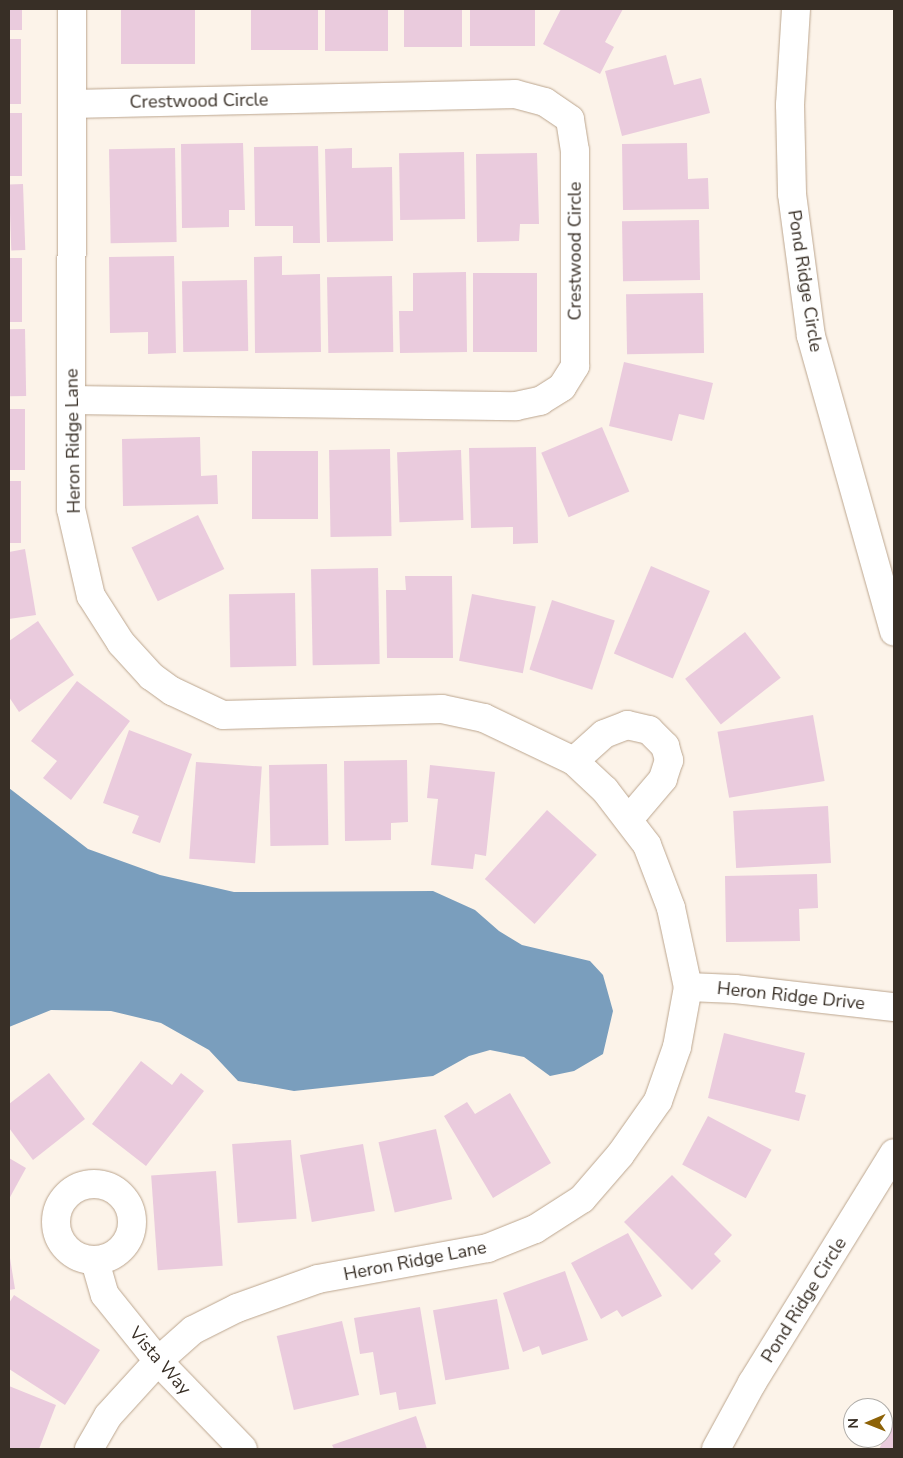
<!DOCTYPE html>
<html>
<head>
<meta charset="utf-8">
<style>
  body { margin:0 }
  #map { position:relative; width:903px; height:1458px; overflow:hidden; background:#fcf3e9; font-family:"Nunito Sans",sans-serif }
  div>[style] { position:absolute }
  .water>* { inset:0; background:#7a9ebd }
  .building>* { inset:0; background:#eacbdd; transform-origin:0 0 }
  .roads { filter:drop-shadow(0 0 1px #bca68f) drop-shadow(0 0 1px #bca68f) }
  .minor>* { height:28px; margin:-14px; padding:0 14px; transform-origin:14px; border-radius:14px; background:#fff }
  .minor>.ring { margin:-14px; padding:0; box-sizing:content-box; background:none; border:28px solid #fff; border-radius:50% }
  span { translate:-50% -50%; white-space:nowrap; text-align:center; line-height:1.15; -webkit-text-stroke:4.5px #fff; paint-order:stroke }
  .street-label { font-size:18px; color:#382f26 }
  .frame { position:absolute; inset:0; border:10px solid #382f26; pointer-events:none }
  .north { position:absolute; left:843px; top:1398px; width:50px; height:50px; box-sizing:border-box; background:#fff; border:1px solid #afaca8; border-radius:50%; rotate:269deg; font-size:14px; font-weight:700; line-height:20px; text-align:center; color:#382f26 }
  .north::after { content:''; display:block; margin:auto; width:18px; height:22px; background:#8d6207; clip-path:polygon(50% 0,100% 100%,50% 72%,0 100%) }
</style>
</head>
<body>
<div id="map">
  <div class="water">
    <i style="clip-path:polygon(9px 788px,88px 849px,160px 875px,234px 892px,433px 891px,475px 910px,499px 931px,522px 945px,590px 961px,603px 975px,613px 1011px,603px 1054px,574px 1071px,550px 1076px,524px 1057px,490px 1050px,469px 1056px,433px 1076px,294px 1091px,238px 1081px,209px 1050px,161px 1023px,111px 1011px,51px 1010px,9px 1027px)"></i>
  </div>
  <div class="building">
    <i style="left:9px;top:9px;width:13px;height:21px"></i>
    <i style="left:121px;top:9px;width:74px;height:55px"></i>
    <i style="left:251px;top:9px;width:67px;height:41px"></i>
    <i style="left:325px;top:9px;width:63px;height:42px"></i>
    <i style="left:404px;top:9px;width:58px;height:38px"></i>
    <i style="left:470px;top:9px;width:65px;height:37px"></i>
    <i style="clip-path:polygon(561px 9px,623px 9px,605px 42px,614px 47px,600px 74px,543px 44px)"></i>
    <i style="left:9px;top:39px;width:12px;height:65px"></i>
    <i style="clip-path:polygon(666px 55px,674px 85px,701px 78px,710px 113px,622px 136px,605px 71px)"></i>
    <i style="left:9px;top:113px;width:13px;height:63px"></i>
    <i style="clip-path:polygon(243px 143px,245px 210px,229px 210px,229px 227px,182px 228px,181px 144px)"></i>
    <i style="clip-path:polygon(687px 143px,688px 179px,708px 178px,709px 209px,623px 210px,622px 144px)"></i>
    <i style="clip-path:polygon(318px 146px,320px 243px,293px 243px,293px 226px,255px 226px,254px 147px)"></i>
    <i style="left:175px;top:148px;width:94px;height:66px;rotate:89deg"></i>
    <i style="clip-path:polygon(352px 148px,352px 168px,392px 167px,393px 241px,327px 242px,325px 149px)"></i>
    <i style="left:464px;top:152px;width:67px;height:65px;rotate:89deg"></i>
    <i style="clip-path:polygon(537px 153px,539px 224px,520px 224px,519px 241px,477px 242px,476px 154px)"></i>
    <i style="left:23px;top:184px;width:66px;height:14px;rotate:88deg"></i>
    <i style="left:699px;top:220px;width:60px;height:77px;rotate:89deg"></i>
    <i style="clip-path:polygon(174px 256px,176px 353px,148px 354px,148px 332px,110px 333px,109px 257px)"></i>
    <i style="clip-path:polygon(282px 256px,282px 275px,320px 274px,321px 352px,255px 353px,254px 257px)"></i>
    <i style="left:9px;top:258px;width:13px;height:64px"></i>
    <i style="clip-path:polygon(466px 272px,467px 352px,400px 353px,399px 311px,413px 311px,413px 273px)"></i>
    <i style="left:473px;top:273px;width:64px;height:79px"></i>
    <i style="left:392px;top:276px;width:76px;height:65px;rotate:89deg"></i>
    <i style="left:247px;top:280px;width:71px;height:65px;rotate:89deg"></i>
    <i style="left:703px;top:293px;width:60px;height:77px;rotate:89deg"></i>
    <i style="left:25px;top:329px;width:67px;height:16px;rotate:89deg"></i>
    <i style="clip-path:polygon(624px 362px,713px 383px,704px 420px,679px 414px,672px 441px,609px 426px)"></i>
    <i style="left:9px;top:409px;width:16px;height:61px"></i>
    <i style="left:602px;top:427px;width:70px;height:66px;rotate:67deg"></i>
    <i style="clip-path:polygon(200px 437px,201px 476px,217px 475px,218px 504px,123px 506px,122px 439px)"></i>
    <i style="clip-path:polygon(536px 447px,538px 543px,513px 544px,513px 527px,471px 528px,469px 448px)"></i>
    <i style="left:390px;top:449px;width:87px;height:61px;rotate:89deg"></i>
    <i style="left:461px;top:450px;width:70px;height:64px;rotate:88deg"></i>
    <i style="left:252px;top:451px;width:66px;height:68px"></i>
    <i style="left:9px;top:481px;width:12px;height:62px"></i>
    <i style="left:198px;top:515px;width:60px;height:74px;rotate:64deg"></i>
    <i style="clip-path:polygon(25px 549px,36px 615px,9px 619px,9px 552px)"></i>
    <i style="left:651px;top:566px;width:64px;height:95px;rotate:23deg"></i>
    <i style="left:378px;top:568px;width:96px;height:67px;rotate:89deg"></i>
    <i style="clip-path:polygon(405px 576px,452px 576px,453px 658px,387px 658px,386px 590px,406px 590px)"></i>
    <i style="left:295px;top:593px;width:73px;height:66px;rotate:89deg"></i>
    <i style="left:472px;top:594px;width:65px;height:68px;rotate:11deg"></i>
    <i style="left:552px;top:600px;width:66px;height:73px;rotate:18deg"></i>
    <i style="clip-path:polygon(38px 621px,74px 675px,19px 712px,9px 697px,9px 641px)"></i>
    <i style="left:745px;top:632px;width:58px;height:76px;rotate:52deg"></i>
    <i style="clip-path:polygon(77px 681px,130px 721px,71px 800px,43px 778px,57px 761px,31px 741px)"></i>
    <i style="left:813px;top:715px;width:67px;height:97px;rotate:80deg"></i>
    <i style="clip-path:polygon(129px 730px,192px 754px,160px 843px,132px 833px,139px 816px,103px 803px)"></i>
    <i style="clip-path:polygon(407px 760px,408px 822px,391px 823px,391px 840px,345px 841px,344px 761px)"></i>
    <i style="left:196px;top:762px;width:66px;height:97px;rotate:4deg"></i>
    <i style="left:327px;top:764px;width:81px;height:58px;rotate:89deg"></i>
    <i style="clip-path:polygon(430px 765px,495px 772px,486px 856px,475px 854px,473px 869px,431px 865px,438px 799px,427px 798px)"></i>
    <i style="left:828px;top:806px;width:57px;height:95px;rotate:87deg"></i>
    <i style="left:547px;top:810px;width:67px;height:93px;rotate:42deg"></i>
    <i style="clip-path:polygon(817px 874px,818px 908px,799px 909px,800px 941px,726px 942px,725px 876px)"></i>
    <i style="clip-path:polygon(724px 1033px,805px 1053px,795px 1092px,806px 1095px,799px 1121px,708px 1098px)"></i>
    <i style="clip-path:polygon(141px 1061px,172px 1085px,181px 1073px,204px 1091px,146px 1166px,92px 1124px)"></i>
    <i style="clip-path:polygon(49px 1073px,85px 1119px,33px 1160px,9px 1128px,9px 1104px)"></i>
    <i style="clip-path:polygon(510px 1093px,551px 1163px,493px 1198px,444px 1116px,467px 1102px,475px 1114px)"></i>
    <i style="left:708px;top:1116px;width:72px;height:55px;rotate:28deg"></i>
    <i style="left:436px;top:1129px;width:72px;height:59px;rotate:77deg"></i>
    <i style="left:291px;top:1140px;width:79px;height:59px;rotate:86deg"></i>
    <i style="left:363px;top:1144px;width:68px;height:64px;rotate:80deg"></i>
    <i style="clip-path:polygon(9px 1158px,26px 1168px,9px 1199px)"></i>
    <i style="left:216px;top:1171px;width:95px;height:65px;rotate:86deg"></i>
    <i style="clip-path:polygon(672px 1175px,732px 1235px,714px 1254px,721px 1261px,692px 1290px,624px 1222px)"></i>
    <i style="clip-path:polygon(628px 1233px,662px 1296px,622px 1317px,617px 1310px,601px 1319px,571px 1263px)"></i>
    <i style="clip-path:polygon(9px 1252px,15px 1289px,9px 1290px)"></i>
    <i style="clip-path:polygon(565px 1271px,588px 1340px,542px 1355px,539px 1346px,523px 1352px,503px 1293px)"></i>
    <i style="clip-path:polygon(14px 1295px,100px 1350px,65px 1405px,9px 1369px,9px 1303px)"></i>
    <i style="left:497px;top:1299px;width:71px;height:65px;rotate:80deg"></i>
    <i style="clip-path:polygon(420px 1307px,436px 1404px,399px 1410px,396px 1392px,380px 1395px,373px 1352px,360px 1354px,354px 1318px)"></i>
    <i style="left:342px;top:1321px;width:76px;height:67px;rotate:77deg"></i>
    <i style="clip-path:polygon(9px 1386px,56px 1405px,39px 1449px,9px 1449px)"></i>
    <i style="clip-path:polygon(416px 1416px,427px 1449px,334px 1449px,332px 1445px)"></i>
    <i style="clip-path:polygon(894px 1420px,894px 1449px,879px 1449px)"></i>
  </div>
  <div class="roads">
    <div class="minor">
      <i style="left:72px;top:9px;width:500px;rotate:90.11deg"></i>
      <i style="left:71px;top:509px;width:89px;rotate:77.1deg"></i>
      <i style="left:91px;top:596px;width:56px;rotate:57.4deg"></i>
      <i style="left:121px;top:643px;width:45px;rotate:47.7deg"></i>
      <i style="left:151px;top:676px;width:26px;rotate:36deg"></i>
      <i style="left:172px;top:691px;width:56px;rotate:25.2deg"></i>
      <i style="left:223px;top:715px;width:219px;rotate:-1.6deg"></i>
      <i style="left:442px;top:709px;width:43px;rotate:12.1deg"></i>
      <i style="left:484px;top:718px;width:100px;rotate:25.5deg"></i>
      <i style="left:574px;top:761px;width:42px;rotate:43.1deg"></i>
      <i style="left:605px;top:790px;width:69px;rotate:52.6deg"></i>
      <i style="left:647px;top:845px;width:67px;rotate:69.1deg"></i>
      <i style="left:671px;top:908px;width:81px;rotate:77.9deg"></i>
      <i style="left:688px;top:987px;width:61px;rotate:100.4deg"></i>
      <i style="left:677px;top:1047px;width:57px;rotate:109.4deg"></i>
      <i style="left:658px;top:1101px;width:66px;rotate:125.1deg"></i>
      <i style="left:620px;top:1155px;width:58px;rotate:130.8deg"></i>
      <i style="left:582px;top:1199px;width:56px;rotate:147.4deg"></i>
      <i style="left:535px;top:1229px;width:51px;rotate:158deg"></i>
      <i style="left:488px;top:1248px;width:173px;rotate:169.7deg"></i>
      <i style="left:318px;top:1279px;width:86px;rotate:160.3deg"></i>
      <i style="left:237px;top:1308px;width:49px;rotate:153.4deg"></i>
      <i style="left:193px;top:1330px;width:47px;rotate:138.5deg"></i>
      <i style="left:158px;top:1361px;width:74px;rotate:132.3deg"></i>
      <i style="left:108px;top:1416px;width:38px;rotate:120deg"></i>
      <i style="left:796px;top:9px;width:96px;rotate:93.6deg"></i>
      <i style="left:790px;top:105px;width:89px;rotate:88.7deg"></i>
      <i style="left:792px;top:194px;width:143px;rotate:82.4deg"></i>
      <i style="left:811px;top:336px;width:307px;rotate:74.3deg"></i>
      <i style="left:71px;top:400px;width:445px;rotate:0.8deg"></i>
      <i style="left:516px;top:406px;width:25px;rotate:-12deg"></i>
      <i style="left:540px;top:401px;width:26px;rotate:-32deg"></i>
      <i style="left:562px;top:387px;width:25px;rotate:-58deg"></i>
      <i style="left:575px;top:366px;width:215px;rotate:-90deg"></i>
      <i style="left:575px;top:151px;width:32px;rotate:-99deg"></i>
      <i style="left:570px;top:119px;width:30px;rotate:-146deg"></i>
      <i style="left:545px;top:102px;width:31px;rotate:-165deg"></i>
      <i style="left:515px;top:94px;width:441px;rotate:178.7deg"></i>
      <i style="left:574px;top:761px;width:40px;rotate:-42deg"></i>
      <i style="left:604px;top:734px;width:25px;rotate:-21deg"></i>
      <i style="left:627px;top:725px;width:23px;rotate:13deg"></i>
      <i style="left:649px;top:730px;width:23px;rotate:45deg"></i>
      <i style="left:665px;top:746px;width:15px;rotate:74deg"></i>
      <i style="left:669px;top:760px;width:20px;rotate:108deg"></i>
      <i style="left:663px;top:779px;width:52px;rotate:130.4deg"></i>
      <i style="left:688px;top:987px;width:47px;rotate:2.4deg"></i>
      <i style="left:735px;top:989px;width:160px;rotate:6.5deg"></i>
      <i class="ring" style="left:56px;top:1184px;width:48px;height:48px"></i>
      <i style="left:95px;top:1261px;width:35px;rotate:74deg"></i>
      <i style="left:105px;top:1295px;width:85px;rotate:51.2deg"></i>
      <i style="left:158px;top:1361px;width:122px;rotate:46deg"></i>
      <i style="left:716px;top:1449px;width:75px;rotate:-61.4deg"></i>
      <i style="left:752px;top:1383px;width:270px;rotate:-58.3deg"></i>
    </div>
  </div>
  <div class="street-label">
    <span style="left:199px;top:101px;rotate:-1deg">Crestwood Circle</span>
    <span style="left:575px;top:251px;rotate:-90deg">Crestwood Circle</span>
    <span style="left:805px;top:281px;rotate:81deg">Pond Ridge Circle</span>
    <span style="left:73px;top:441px;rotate:-91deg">Heron Ridge Lane</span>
    <span style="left:791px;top:996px;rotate:6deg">Heron Ridge Drive</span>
    <span style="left:415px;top:1261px;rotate:-11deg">Heron Ridge Lane</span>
    <span style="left:804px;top:1300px;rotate:-58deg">Pond Ridge Circle</span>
    <span style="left:160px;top:1361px;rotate:49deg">Vista Way</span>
  </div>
  <div class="frame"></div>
  <div class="north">N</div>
</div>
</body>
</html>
